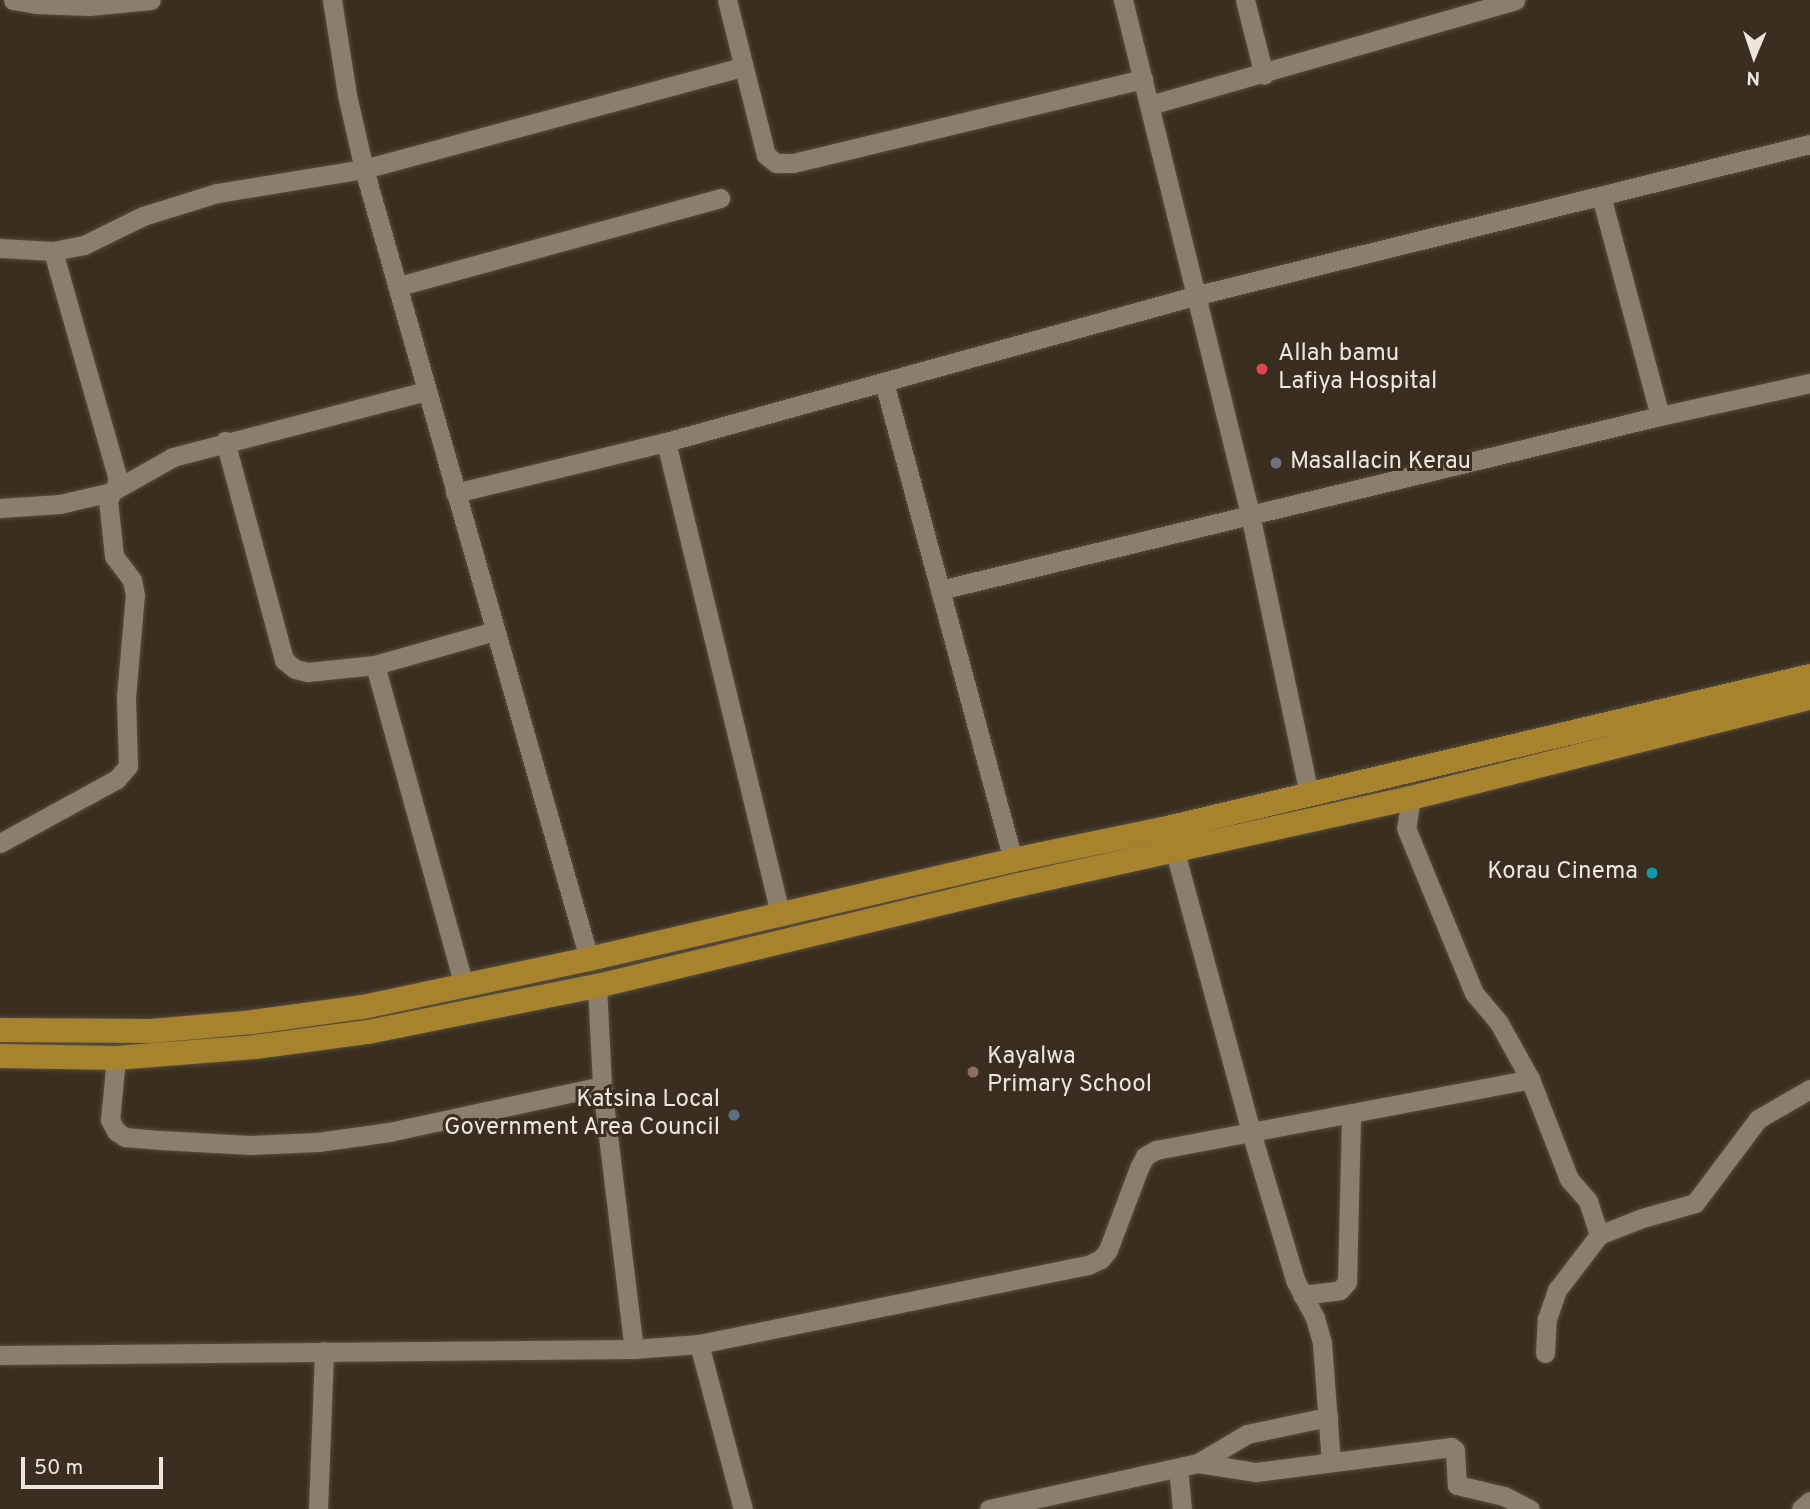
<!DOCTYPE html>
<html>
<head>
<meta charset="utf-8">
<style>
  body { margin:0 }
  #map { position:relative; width:1810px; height:1509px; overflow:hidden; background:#392e1f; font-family:Overpass,sans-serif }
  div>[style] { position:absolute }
  .roads { filter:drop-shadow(0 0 2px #554c3f) drop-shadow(0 0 2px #554c3f) }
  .minor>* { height:19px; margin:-9.5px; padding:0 9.5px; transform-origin:9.5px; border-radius:9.5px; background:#8a7e6d }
  .major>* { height:24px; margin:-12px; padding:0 12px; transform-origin:12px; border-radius:12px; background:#a7832e }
  .dots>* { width:19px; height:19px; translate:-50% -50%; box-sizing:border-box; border:4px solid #392e1f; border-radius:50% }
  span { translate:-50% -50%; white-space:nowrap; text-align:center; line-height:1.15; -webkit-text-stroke:6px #392e1f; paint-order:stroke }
  .poi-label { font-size:24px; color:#ede6dd }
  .left { translate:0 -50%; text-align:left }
  .right { translate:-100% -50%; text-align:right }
  .north { position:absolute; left:1719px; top:21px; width:70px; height:70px; -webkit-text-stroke:5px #392e1f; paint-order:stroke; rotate:182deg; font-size:19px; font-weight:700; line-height:28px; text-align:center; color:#ede6dd }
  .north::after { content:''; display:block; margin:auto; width:24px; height:32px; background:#ede6dd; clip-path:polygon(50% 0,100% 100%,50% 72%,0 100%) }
  .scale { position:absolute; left:21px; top:1457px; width:142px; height:32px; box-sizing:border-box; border:4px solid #ede6dd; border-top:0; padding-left:9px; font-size:21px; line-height:24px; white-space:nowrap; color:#ede6dd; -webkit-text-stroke:5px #392e1f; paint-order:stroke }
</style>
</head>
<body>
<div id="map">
  <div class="roads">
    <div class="minor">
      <i style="left:13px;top:0;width:23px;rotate:10deg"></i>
      <i style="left:36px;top:4px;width:53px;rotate:2.2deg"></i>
      <i style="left:89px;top:6px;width:62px;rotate:-5.5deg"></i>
      <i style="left:332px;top:0;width:96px;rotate:81deg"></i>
      <i style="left:347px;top:95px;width:76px;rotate:77.1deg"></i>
      <i style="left:364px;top:169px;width:821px;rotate:74.1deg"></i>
      <i style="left:727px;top:0;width:160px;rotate:75.9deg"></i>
      <i style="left:766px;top:155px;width:13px;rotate:39deg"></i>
      <i style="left:776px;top:163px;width:17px"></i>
      <i style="left:793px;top:163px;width:360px;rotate:-13.5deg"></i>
      <i style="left:1123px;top:0;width:529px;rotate:76.12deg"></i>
      <i style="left:1250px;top:514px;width:287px;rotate:78.1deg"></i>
      <i style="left:1245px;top:0;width:77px;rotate:75.8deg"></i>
      <i style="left:1150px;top:105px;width:380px;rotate:-16deg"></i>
      <i style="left:1601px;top:196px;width:228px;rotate:75deg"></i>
      <i style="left:0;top:248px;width:53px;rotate:3.2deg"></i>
      <i style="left:53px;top:251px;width:32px;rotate:-11deg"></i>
      <i style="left:84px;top:245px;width:66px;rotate:-26.2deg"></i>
      <i style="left:143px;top:216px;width:77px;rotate:-17.3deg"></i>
      <i style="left:217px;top:193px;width:149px;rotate:-9.3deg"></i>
      <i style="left:364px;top:169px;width:392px;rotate:-15.1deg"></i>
      <i style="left:399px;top:286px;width:333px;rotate:-15.3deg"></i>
      <i style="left:884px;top:382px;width:495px;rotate:74.9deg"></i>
      <i style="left:225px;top:441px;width:227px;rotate:74.9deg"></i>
      <i style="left:284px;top:660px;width:14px;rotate:39deg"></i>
      <i style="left:295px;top:669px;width:13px;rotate:13deg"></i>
      <i style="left:308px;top:672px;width:67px;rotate:-6deg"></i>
      <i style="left:375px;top:665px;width:124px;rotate:-15.9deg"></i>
      <i style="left:666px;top:442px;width:488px;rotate:76.4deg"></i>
      <i style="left:455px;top:493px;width:217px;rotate:-13.6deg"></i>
      <i style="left:666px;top:442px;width:552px;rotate:-15.45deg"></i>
      <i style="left:1198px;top:295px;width:630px;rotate:-13.86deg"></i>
      <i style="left:0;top:508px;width:60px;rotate:-3.8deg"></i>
      <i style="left:60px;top:504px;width:52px;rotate:-13.2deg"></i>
      <i style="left:111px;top:492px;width:71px;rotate:-29.4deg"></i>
      <i style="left:173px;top:457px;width:262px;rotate:-14.6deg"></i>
      <i style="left:940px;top:590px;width:741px;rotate:-13.59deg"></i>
      <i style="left:1660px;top:416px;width:154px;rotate:-12.4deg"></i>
      <i style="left:375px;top:665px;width:332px;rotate:74.5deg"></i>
      <i style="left:1411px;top:798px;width:30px;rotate:99deg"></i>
      <i style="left:1406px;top:828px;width:178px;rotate:67.6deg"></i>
      <i style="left:1474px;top:993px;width:39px;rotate:50deg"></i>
      <i style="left:1499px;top:1023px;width:64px;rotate:61deg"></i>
      <i style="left:1530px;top:1079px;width:107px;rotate:68.7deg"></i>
      <i style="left:1569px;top:1179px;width:29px;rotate:49deg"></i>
      <i style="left:1588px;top:1201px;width:36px;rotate:72deg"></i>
      <i style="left:0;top:843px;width:133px;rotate:-28.7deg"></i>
      <i style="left:117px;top:779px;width:17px;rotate:-50deg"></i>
      <i style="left:128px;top:766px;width:69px;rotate:-91.7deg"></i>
      <i style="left:126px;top:697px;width:102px;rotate:-85deg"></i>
      <i style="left:135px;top:595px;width:15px;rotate:-101deg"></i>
      <i style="left:132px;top:580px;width:30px;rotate:-127deg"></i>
      <i style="left:114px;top:556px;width:56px;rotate:-96.1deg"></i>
      <i style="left:108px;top:500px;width:18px;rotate:-61deg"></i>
      <i style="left:117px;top:484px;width:8px;rotate:-90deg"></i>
      <i style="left:117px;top:476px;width:234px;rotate:-105.9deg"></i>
      <i style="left:1175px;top:852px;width:290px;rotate:74.8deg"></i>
      <i style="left:1251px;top:1132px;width:154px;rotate:73.4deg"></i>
      <i style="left:1295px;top:1280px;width:43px;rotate:62.2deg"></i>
      <i style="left:1315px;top:1318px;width:26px;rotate:74deg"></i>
      <i style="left:1322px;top:1343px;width:119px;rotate:85.7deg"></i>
      <i style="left:597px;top:986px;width:100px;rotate:87.1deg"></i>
      <i style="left:602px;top:1086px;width:265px;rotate:83.1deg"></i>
      <i style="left:116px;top:1058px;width:62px;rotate:95.5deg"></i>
      <i style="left:110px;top:1120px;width:13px;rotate:61deg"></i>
      <i style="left:116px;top:1131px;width:11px;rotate:34deg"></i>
      <i style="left:125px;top:1137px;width:36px;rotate:5deg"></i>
      <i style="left:161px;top:1140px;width:89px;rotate:3.2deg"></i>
      <i style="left:250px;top:1145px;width:68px;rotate:-2.5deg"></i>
      <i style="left:318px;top:1142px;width:72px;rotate:-8deg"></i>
      <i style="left:389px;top:1132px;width:218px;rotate:-12.2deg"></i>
      <i style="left:1302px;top:1295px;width:38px;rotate:-7deg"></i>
      <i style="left:1340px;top:1290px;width:11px;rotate:-49deg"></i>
      <i style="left:1347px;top:1282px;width:169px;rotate:-88.6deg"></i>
      <i style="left:699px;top:1344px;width:171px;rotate:75.1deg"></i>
      <i style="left:1545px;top:1353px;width:34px;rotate:-87deg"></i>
      <i style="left:1547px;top:1319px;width:31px;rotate:-71deg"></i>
      <i style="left:1557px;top:1290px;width:69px;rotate:-52.6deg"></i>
      <i style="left:1599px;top:1235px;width:46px;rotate:-21.6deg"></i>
      <i style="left:1642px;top:1218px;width:55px;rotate:-15.8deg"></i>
      <i style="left:1695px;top:1203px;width:105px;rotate:-53.1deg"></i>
      <i style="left:1758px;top:1119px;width:60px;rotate:-30deg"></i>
      <i style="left:0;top:1355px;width:634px;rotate:-0.54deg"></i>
      <i style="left:634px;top:1349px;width:65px;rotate:-4.4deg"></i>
      <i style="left:699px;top:1344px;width:397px;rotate:-11.5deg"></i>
      <i style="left:1088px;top:1265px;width:14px;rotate:-25deg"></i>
      <i style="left:1101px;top:1259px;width:11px;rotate:-52deg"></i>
      <i style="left:1108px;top:1250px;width:88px;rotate:-69.3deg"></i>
      <i style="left:1139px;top:1168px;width:13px;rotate:-63deg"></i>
      <i style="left:1145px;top:1156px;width:13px;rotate:-29deg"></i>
      <i style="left:1156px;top:1150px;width:381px;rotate:-10.7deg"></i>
      <i style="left:1198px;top:1463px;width:59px;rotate:8.8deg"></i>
      <i style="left:1256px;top:1472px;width:197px;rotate:-7.3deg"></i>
      <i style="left:1451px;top:1447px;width:5px;rotate:37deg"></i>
      <i style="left:1455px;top:1450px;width:35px;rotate:87deg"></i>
      <i style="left:1457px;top:1485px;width:48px;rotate:13.2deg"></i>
      <i style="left:1504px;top:1496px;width:29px;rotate:27deg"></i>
      <i style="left:1178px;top:1468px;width:41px;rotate:84.4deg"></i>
      <i style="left:318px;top:1509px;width:158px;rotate:-87.8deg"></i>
      <i style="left:989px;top:1509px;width:214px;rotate:-12.4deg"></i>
      <i style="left:1198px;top:1463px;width:57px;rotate:-30.6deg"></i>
      <i style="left:1247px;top:1434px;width:83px;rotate:-11.9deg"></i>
      <i style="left:1801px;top:1509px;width:12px;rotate:-42deg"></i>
    </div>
    <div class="major">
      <i style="left:0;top:1030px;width:151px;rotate:0.4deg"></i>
      <i style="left:151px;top:1031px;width:102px;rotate:-5deg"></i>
      <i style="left:253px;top:1022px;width:111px;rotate:-7.8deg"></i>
      <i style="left:363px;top:1007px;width:231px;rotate:-12deg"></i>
      <i style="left:589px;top:959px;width:435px;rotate:-13.1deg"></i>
      <i style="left:1013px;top:860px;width:153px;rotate:-11.7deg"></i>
      <i style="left:1163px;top:829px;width:665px;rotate:-13.3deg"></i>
      <i style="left:0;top:1056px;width:116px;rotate:1deg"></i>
      <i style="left:116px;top:1058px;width:139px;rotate:-4.5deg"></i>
      <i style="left:255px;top:1047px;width:114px;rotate:-7.6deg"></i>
      <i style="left:368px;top:1032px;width:234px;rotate:-11.4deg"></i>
      <i style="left:597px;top:986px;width:433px;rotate:-13.5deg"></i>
      <i style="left:1018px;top:885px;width:403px;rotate:-12.5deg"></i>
      <i style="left:1411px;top:798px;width:411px;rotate:-14.1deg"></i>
    </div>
  </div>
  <div class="dots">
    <i style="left:1262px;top:369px;background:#e0444e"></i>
    <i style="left:1276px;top:463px;background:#6b7280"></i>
    <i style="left:1652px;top:873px;background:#0f9aa8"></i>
    <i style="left:973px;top:1072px;background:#8d6e63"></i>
    <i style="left:734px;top:1115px;background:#5c6f8a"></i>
  </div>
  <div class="poi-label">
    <span class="left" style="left:1278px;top:369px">Allah bamu<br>Lafiya Hospital</span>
    <span class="left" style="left:1290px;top:463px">Masallacin Kerau</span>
    <span class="right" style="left:1638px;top:873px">Korau Cinema</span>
    <span class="left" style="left:987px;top:1072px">Kayalwa<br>Primary School</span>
    <span class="right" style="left:720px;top:1115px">Katsina Local<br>Government Area Council</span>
  </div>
  <div class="north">N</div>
  <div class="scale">50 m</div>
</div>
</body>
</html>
